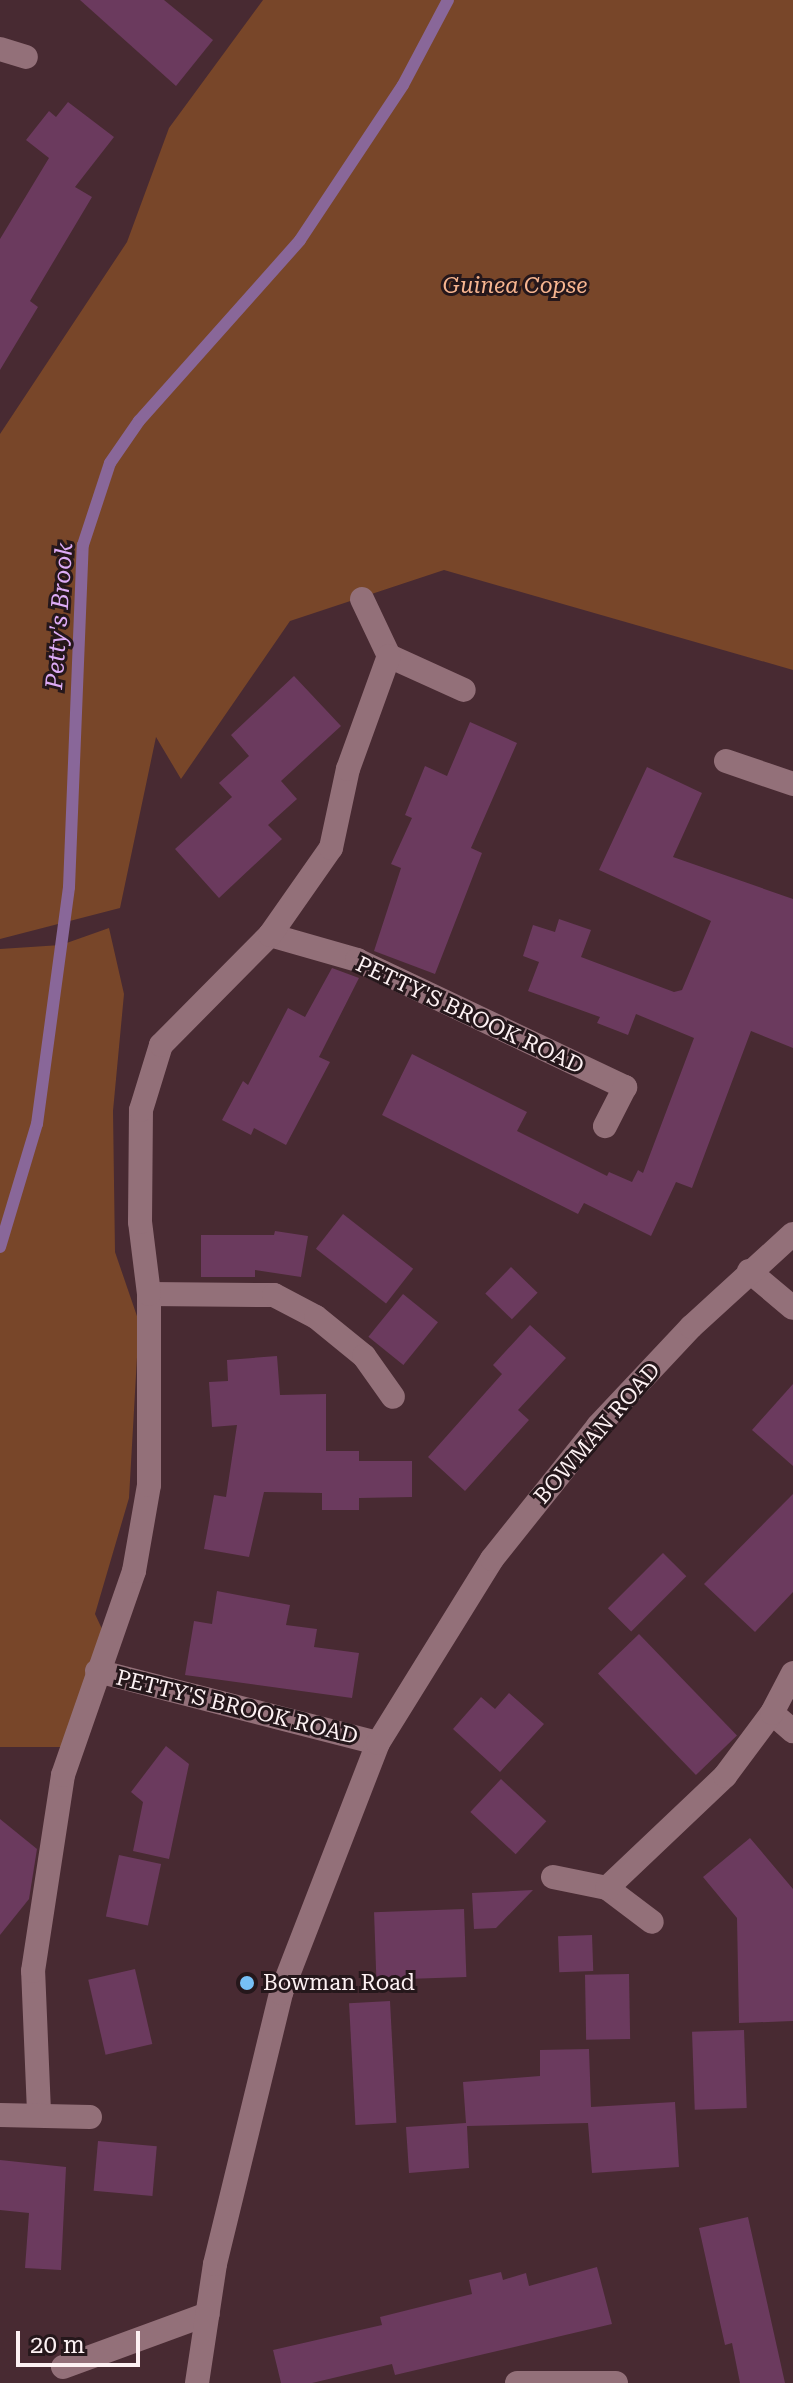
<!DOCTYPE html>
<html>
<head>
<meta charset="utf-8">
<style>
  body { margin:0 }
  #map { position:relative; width:793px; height:2383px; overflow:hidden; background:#482a32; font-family:"Roboto Serif",serif }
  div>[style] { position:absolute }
  .green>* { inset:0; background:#784629 }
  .stream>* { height:12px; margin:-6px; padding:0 6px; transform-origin:6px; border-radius:6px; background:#896799 }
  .building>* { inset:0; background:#6b3a5e; transform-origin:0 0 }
  .minor>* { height:24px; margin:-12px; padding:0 12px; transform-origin:12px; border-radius:12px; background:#937079 }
  .dots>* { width:22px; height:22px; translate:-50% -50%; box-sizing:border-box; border:4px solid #25171b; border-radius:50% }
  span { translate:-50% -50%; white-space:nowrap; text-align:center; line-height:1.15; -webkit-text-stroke:6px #25171b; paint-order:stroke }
  .park-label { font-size:22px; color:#f7b590; font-style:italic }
  .street-label { font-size:22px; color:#fdf1f3 }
  .poi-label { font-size:22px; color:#fdf1f3 }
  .left { translate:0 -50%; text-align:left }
  .water-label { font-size:24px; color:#deacf7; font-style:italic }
  .scale { position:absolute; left:16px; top:2331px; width:124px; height:36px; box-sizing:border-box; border:4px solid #fdf1f3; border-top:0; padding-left:10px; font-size:24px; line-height:28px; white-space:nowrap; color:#fdf1f3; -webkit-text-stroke:6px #25171b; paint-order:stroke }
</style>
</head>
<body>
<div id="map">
  <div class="green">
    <i style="clip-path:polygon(263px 0,793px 0,793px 670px,444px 570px,290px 621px,181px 779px,156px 737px,120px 908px,0 939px,0 434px,127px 242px,169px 128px)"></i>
    <i style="clip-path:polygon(109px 928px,124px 994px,113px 1111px,115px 1252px,139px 1322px,129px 1498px,95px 1614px,102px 1629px,73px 1747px,0 1747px,0 949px,61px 945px)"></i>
  </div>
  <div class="stream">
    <i style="left:0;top:1247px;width:128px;rotate:-73.3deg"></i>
    <i style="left:37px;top:1124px;width:239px;rotate:-82.3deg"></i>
    <i style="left:69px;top:887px;width:342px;rotate:-87.7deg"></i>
    <i style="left:83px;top:545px;width:86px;rotate:-71.8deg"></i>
    <i style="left:110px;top:463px;width:51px;rotate:-55.4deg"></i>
    <i style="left:139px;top:421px;width:242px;rotate:-48.3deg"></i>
    <i style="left:300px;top:240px;width:186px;rotate:-56.4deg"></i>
    <i style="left:403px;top:85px;width:96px;rotate:-62.1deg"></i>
  </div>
  <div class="building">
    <i style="clip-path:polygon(80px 0,164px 0,213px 40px,176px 86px)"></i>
    <i style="clip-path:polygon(68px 102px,114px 137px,75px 187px,92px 197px,30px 301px,38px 307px,0 370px,0 239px,49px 158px,26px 140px,49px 111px,56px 117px)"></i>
    <i style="clip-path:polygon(294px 676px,341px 726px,281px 781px,297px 799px,268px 825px,282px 839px,219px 898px,175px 849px,232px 797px,219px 783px,249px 756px,231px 735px)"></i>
    <i style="clip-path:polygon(470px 722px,517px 743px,471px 848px,482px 853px,435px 974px,374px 951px,401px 868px,391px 864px,412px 818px,405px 815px,425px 766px,447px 776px)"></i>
    <i style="clip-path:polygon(647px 767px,702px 793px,673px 857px,793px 899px,793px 1048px,751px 1031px,692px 1188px,676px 1182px,651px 1236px,584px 1203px,578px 1214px,382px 1115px,412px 1054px,527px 1112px,517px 1131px,607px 1176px,609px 1172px,632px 1182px,638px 1170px,643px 1173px,694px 1038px,636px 1014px,628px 1035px,597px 1023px,600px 1017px,528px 991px,539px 962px,523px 956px,533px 925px,555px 932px,559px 919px,591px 930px,581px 957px,674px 992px,682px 990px,711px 921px,599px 870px)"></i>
    <i style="clip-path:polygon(332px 968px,359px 978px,319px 1057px,330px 1062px,286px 1145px,254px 1128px,251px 1135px,222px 1120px,243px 1081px,248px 1085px,288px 1008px,305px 1017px)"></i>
    <i style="left:343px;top:1214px;width:89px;height:44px;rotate:38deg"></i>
    <i style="clip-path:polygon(275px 1231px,308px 1236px,301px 1277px,255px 1270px,255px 1277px,201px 1277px,201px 1235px,274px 1235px)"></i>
    <i style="left:511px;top:1267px;width:37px;height:37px;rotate:44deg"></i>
    <i style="left:403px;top:1294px;width:45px;height:55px;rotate:39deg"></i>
    <i style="clip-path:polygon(530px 1325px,566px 1358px,518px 1410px,529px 1420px,465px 1491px,428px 1457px,502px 1374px,493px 1365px)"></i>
    <i style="clip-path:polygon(277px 1356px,280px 1395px,326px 1394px,326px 1451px,359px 1451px,359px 1461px,412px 1461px,412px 1497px,359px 1498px,359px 1510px,322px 1510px,322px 1493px,264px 1492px,249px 1557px,204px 1549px,214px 1495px,226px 1497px,237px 1425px,212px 1427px,209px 1382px,228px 1381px,227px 1360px)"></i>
    <i style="clip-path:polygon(793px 1384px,793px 1466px,752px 1430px)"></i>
    <i style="clip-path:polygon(793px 1494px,793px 1592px,755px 1632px,704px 1584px)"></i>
    <i style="left:663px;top:1553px;width:33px;height:78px;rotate:45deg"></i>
    <i style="clip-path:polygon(217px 1591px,290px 1605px,286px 1625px,317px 1629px,314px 1647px,359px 1653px,352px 1698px,185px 1675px,194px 1621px,212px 1624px)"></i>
    <i style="left:639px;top:1634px;width:141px;height:57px;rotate:46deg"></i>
    <i style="clip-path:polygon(509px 1693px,544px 1724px,500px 1772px,453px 1729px,481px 1697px,495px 1709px)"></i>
    <i style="clip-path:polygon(166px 1746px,189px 1764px,169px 1859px,133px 1851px,143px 1802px,131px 1792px)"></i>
    <i style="left:501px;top:1779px;width:62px;height:45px;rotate:43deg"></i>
    <i style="clip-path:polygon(0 1819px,37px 1849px,29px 1899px,0 1935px)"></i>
    <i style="clip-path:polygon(750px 1838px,793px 1889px,793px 2021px,739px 2023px,737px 1918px,703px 1877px)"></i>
    <i style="left:119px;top:1855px;width:43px;height:63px;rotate:12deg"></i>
    <i style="clip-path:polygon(533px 1890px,496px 1928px,474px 1929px,472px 1893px)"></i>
    <i style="left:464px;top:1909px;width:68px;height:90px;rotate:88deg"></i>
    <i style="left:592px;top:1935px;width:36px;height:34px;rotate:88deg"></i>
    <i style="left:135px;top:1969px;width:77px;height:48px;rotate:77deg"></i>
    <i style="left:629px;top:1974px;width:65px;height:44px;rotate:89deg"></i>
    <i style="left:390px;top:2001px;width:122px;height:41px;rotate:87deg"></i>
    <i style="left:744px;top:2030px;width:78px;height:52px;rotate:88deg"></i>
    <i style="clip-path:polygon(589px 2049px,591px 2107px,675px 2102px,679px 2167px,592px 2173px,588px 2123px,467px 2126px,469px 2168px,409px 2173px,406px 2127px,466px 2123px,463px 2082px,540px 2076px,540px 2050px)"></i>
    <i style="left:98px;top:2141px;width:59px;height:50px;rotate:5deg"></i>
    <i style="clip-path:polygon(0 2160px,66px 2167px,61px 2270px,25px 2268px,29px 2213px,0 2210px)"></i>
    <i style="clip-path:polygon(748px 2217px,785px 2383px,740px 2383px,732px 2343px,725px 2345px,699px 2228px)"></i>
    <i style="clip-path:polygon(597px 2267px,612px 2324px,395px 2375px,392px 2364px,312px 2383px,281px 2383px,273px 2350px,382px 2325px,380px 2317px,472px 2294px,469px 2280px,501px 2272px,503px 2280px,526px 2273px,529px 2286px)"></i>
  </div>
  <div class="minor">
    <i style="left:0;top:49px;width:27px;rotate:17deg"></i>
    <i style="left:362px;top:599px;width:63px;rotate:64.7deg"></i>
    <i style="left:389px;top:656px;width:82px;rotate:24.4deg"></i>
    <i style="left:726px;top:761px;width:71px;rotate:18.9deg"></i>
    <i style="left:270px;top:935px;width:91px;rotate:16deg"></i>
    <i style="left:357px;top:960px;width:297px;rotate:25.4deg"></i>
    <i style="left:625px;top:1087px;width:44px;rotate:117.1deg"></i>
    <i style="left:749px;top:1271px;width:57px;rotate:40.1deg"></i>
    <i style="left:149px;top:1294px;width:125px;rotate:0.5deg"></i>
    <i style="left:274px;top:1295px;width:47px;rotate:27.6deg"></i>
    <i style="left:316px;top:1317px;width:62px;rotate:39.1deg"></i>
    <i style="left:364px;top:1356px;width:50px;rotate:54.7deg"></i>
    <i style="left:97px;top:1671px;width:290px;rotate:14.4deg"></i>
    <i style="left:772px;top:1713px;width:28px;rotate:41deg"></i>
    <i style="left:553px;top:1877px;width:55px;rotate:11.5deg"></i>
    <i style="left:607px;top:1888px;width:56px;rotate:37.1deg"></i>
    <i style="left:607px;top:1888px;width:163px;rotate:-43.5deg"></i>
    <i style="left:725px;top:1776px;width:79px;rotate:-53.3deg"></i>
    <i style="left:772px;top:1713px;width:45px;rotate:-62.3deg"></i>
    <i style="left:39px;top:2112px;width:141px;rotate:-92.4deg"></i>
    <i style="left:33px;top:1971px;width:198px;rotate:-81.3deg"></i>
    <i style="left:63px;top:1775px;width:216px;rotate:-70.8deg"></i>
    <i style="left:134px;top:1571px;width:87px;rotate:-80.1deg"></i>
    <i style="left:149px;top:1485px;width:191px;rotate:-90deg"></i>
    <i style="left:149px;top:1294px;width:73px;rotate:-97.1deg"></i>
    <i style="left:140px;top:1222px;width:112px;rotate:-89.5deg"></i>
    <i style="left:141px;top:1110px;width:68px;rotate:-72.9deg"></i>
    <i style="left:161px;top:1045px;width:155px;rotate:-45.3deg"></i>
    <i style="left:270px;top:935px;width:106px;rotate:-55deg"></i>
    <i style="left:331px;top:848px;width:81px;rotate:-77.9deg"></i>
    <i style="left:348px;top:769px;width:120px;rotate:-70.1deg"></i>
    <i style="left:0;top:2115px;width:90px;rotate:1.3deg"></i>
    <i style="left:63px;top:2367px;width:154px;rotate:-20.1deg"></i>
    <i style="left:197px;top:2383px;width:120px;rotate:-81.4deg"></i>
    <i style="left:215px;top:2264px;width:279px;rotate:-76.3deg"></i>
    <i style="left:281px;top:1993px;width:268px;rotate:-68.8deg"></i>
    <i style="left:378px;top:1743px;width:216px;rotate:-58.2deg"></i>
    <i style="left:492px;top:1559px;width:170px;rotate:-51.4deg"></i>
    <i style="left:598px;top:1426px;width:136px;rotate:-46.8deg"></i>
    <i style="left:691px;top:1327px;width:138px;rotate:-42.4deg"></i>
    <i style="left:517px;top:2383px;width:99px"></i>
  </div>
  <div class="dots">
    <i style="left:247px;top:1983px;background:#76c0f7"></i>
  </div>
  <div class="park-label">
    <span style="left:515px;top:286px">Guinea Copse</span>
  </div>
  <div class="street-label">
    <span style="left:470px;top:1015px;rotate:25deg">PETTY'S BROOK ROAD</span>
    <span style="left:597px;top:1433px;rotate:-49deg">BOWMAN ROAD</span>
    <span style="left:237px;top:1707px;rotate:14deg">PETTY'S BROOK ROAD</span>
  </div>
  <div class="poi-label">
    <span class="left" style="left:263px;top:1983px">Bowman Road</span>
  </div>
  <div class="water-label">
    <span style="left:60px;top:616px;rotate:-86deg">Petty's Brook</span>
  </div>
  <div class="scale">20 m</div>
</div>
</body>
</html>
